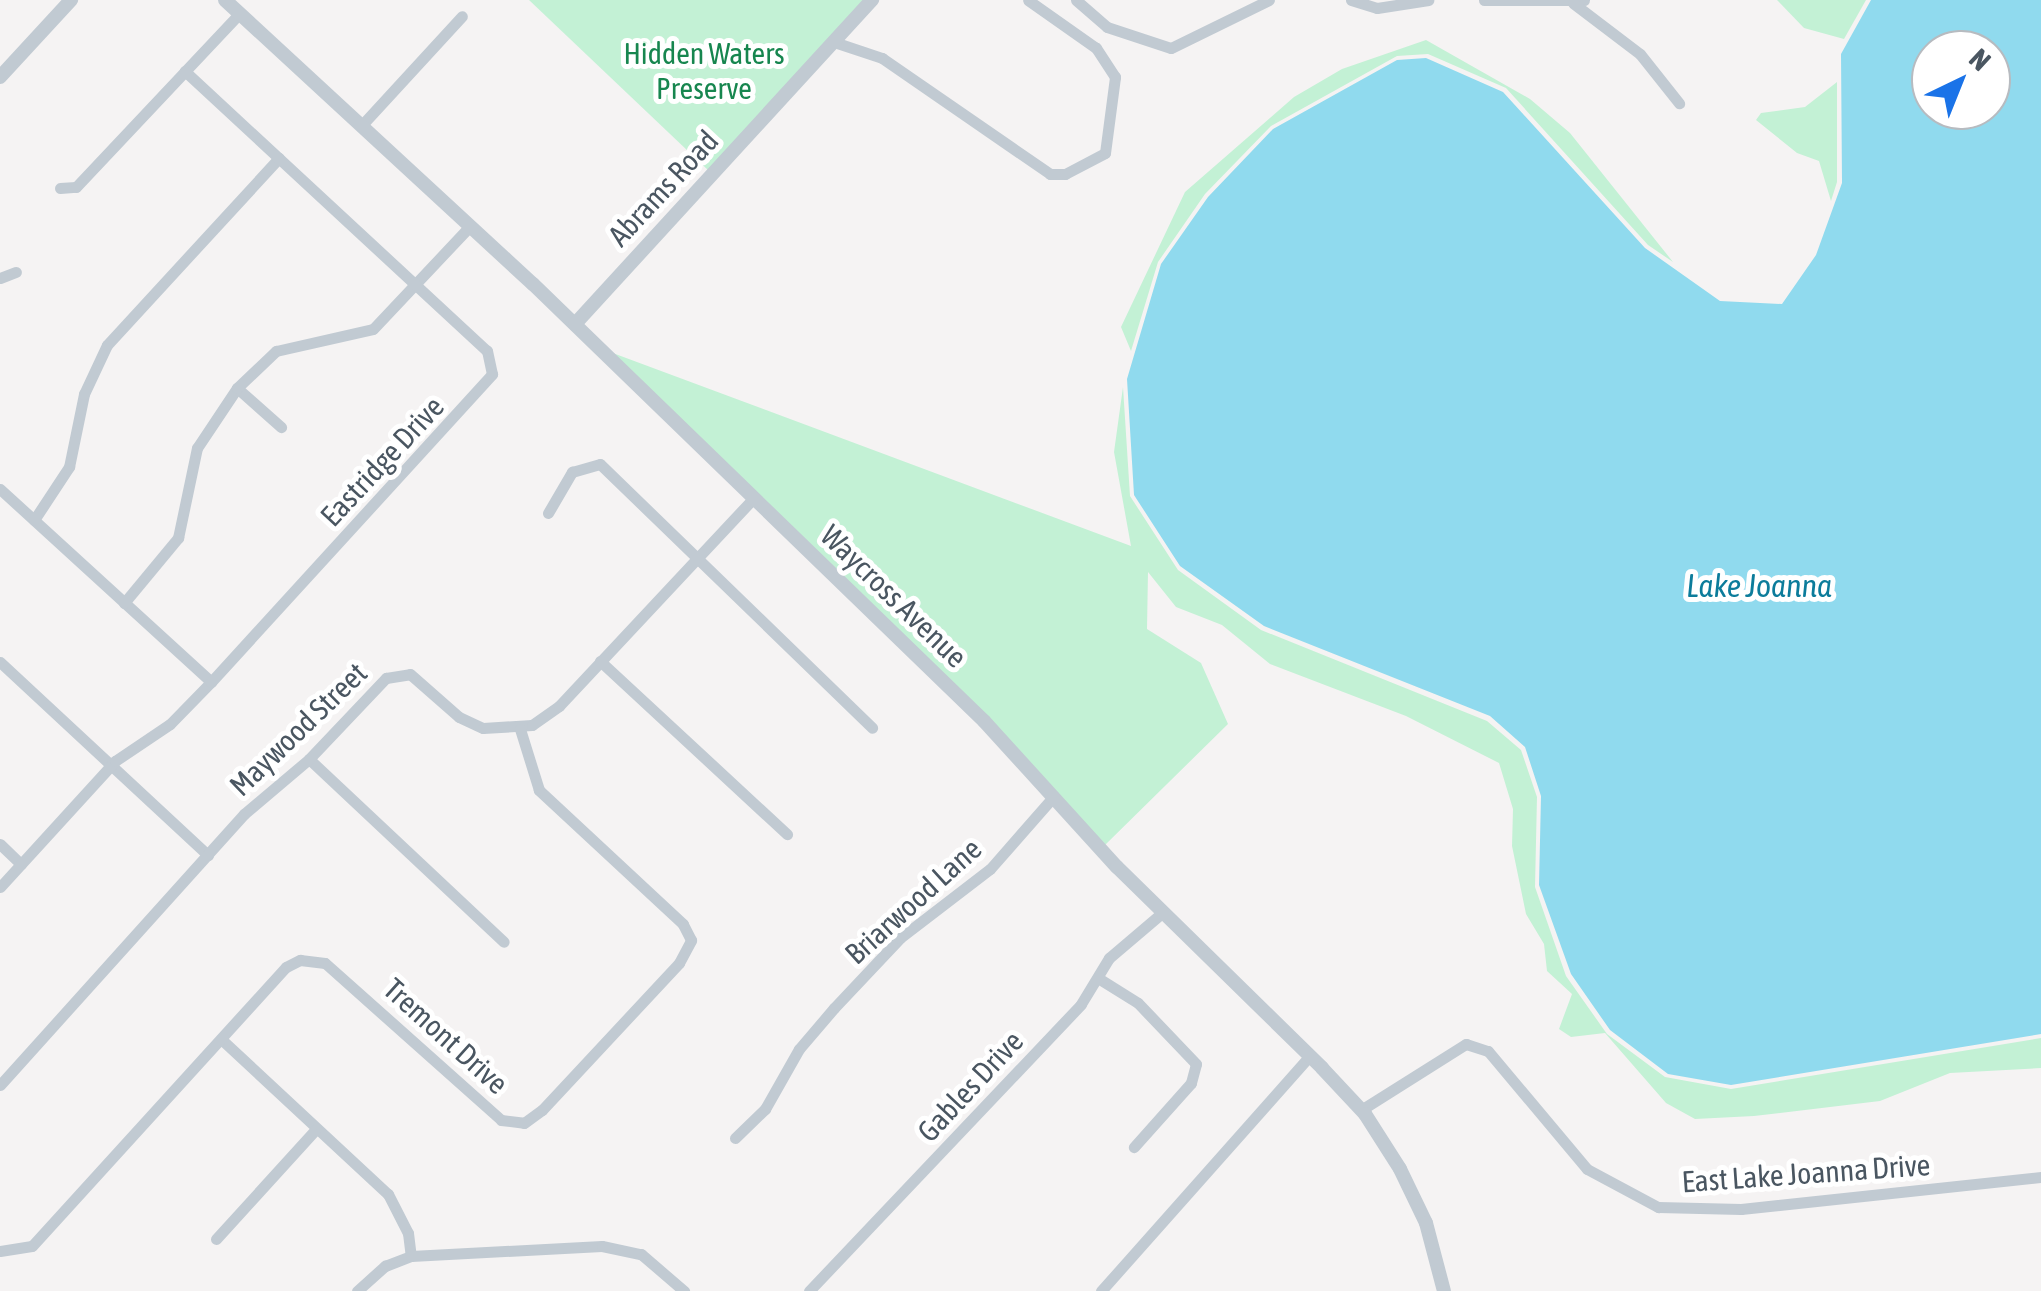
<!DOCTYPE html>
<html>
<head>
<meta charset="utf-8">
<style>
  body { margin:0 }
  #map { position:relative; width:2041px; height:1291px; overflow:hidden; background:#f5f3f3; font-family:"Asap Condensed",sans-serif }
  div>[style] { position:absolute }
  .green>* { inset:0; background:#c3f1d5 }
  .water>* { inset:0; background:#90daee }
  .minor>* { height:11px; margin:-5.5px; padding:0 5.5px; transform-origin:5.5px; border-radius:5.5px; background:#c1cad2 }
  .tertiary>* { height:14px; margin:-7px; padding:0 7px; transform-origin:7px; border-radius:7px; background:#c1cad2 }
  span { translate:-50% -50%; white-space:nowrap; text-align:center; line-height:1.15; -webkit-text-stroke:10px #fff; paint-order:stroke }
  .park-label { font-size:30px; color:#17864f }
  .street-label { font-size:30px; color:#4a5661 }
  .water-label { font-size:32px; color:#0c7c9b; font-style:italic }
  .north { position:absolute; left:1911px; top:30px; width:100px; height:100px; box-sizing:border-box; background:#fff; border:2px solid #b7bbc0; border-radius:50%; rotate:43deg; font-size:28px; font-weight:700; line-height:40px; text-align:center; color:#4a5661 }
  .north::after { content:''; display:block; margin:auto; width:35px; height:45px; background:#1a73e8; clip-path:polygon(50% 0,100% 100%,50% 72%,0 100%) }
</style>
</head>
<body>
<div id="map">
  <div class="green">
    <i style="clip-path:polygon(529px 0,866px 0,709px 171px)"></i>
    <i style="clip-path:polygon(1777px 0,1866px 0,1844px 39px,1804px 28px)"></i>
    <i style="clip-path:polygon(1426px 40px,1530px 99px,1570px 133px,1673px 262px,1648px 245px,1506px 88px,1428px 54px,1397px 56px,1271px 126px,1205px 194px,1158px 262px,1131px 351px,1121px 327px,1185px 192px,1294px 97px,1342px 69px)"></i>
    <i style="clip-path:polygon(1837px 82px,1837px 182px,1831px 201px,1819px 161px,1797px 153px,1756px 120px,1761px 113px,1805px 107px)"></i>
    <i style="clip-path:polygon(610px 352px,1131px 546px,1114px 452px,1123px 387px,1130px 496px,1178px 570px,1261px 630px,1487px 721px,1521px 750px,1537px 797px,1535px 887px,1566px 976px,1607px 1034px,1665px 1077px,1731px 1089px,2041px 1038px,2041px 1068px,1950px 1073px,1880px 1101px,1754px 1116px,1695px 1119px,1666px 1103px,1605px 1033px,1571px 1037px,1559px 1029px,1572px 994px,1547px 971px,1544px 944px,1526px 914px,1512px 846px,1513px 809px,1499px 763px,1406px 716px,1270px 664px,1222px 625px,1176px 607px,1148px 572px,1147px 629px,1201px 663px,1228px 724px,1105px 845px,988px 717px)"></i>
  </div>
  <div class="water">
    <i style="clip-path:polygon(evenodd,1871px 0,2041px 0,2041px 1034px,1731px 1085px,1668px 1074px,1610px 1030px,1571px 974px,1539px 885px,1541px 796px,1525px 747px,1490px 716px,1264px 626px,1180px 566px,1134px 495px,1127px 379px,1161px 264px,1208px 197px,1273px 129px,1397px 60px,1426px 58px,1503px 92px,1645px 248px,1720px 301px,1782px 304px,1816px 255px,1842px 183px,1841px 54px,1871px 0,1931px 50px,1991px 50px,1991px 110px,1931px 110px,1931px 50px)"></i>
  </div>
  <div class="minor">
    <i style="left:1076px;top:0;width:41px;rotate:41.1deg"></i>
    <i style="left:1107px;top:27px;width:67px;rotate:18.2deg"></i>
    <i style="left:1171px;top:48px;width:109px;rotate:-26.1deg"></i>
    <i style="left:1351px;top:0;width:27px;rotate:17deg"></i>
    <i style="left:1377px;top:8px;width:52px;rotate:-8.9deg"></i>
    <i style="left:1484px;top:0;width:100px"></i>
    <i style="left:1573px;top:3px;width:84px;rotate:37.3deg"></i>
    <i style="left:1640px;top:54px;width:63px;rotate:51.5deg"></i>
    <i style="left:834px;top:42px;width:51px;rotate:18.4deg"></i>
    <i style="left:882px;top:58px;width:204px;rotate:34.6deg"></i>
    <i style="left:1050px;top:174px;width:15px"></i>
    <i style="left:1065px;top:174px;width:45px;rotate:-27.7deg"></i>
    <i style="left:1105px;top:153px;width:77px;rotate:-82.5deg"></i>
    <i style="left:1115px;top:77px;width:35px;rotate:-123deg"></i>
    <i style="left:1096px;top:48px;width:83px;rotate:-144.8deg"></i>
    <i style="left:361px;top:126px;width:149px;rotate:-47.4deg"></i>
    <i style="left:60px;top:188px;width:16px;rotate:-4deg"></i>
    <i style="left:76px;top:187px;width:239px;rotate:-46.7deg"></i>
    <i style="left:0;top:278px;width:17px;rotate:-21deg"></i>
    <i style="left:237px;top:388px;width:59px;rotate:41.6deg"></i>
    <i style="left:0;top:489px;width:286px;rotate:42.4deg"></i>
    <i style="left:548px;top:513px;width:48px;rotate:-59.7deg"></i>
    <i style="left:572px;top:472px;width:29px;rotate:-16deg"></i>
    <i style="left:600px;top:464px;width:379px;rotate:44.1deg"></i>
    <i style="left:34px;top:520px;width:64px;rotate:-56.6deg"></i>
    <i style="left:69px;top:467px;width:75px;rotate:-78.4deg"></i>
    <i style="left:84px;top:394px;width:54px;rotate:-64.9deg"></i>
    <i style="left:107px;top:345px;width:254px;rotate:-47.4deg"></i>
    <i style="left:124px;top:603px;width:85px;rotate:-50.3deg"></i>
    <i style="left:178px;top:538px;width:92px;rotate:-78.1deg"></i>
    <i style="left:197px;top:448px;width:72px;rotate:-56.3deg"></i>
    <i style="left:237px;top:388px;width:54px;rotate:-43.5deg"></i>
    <i style="left:276px;top:351px;width:99px;rotate:-12.8deg"></i>
    <i style="left:373px;top:329px;width:141px;rotate:-46.7deg"></i>
    <i style="left:600px;top:661px;width:255px;rotate:42.8deg"></i>
    <i style="left:0;top:662px;width:284px;rotate:42.9deg"></i>
    <i style="left:309px;top:759px;width:267px;rotate:43.2deg"></i>
    <i style="left:0;top:844px;width:29px;rotate:44deg"></i>
    <i style="left:0;top:887px;width:171px;rotate:-47.6deg"></i>
    <i style="left:115px;top:761px;width:66px;rotate:-33.9deg"></i>
    <i style="left:170px;top:724px;width:59px;rotate:-45.7deg"></i>
    <i style="left:211px;top:682px;width:417px;rotate:-47.6deg"></i>
    <i style="left:492px;top:374px;width:24px;rotate:-102deg"></i>
    <i style="left:487px;top:351px;width:412px;rotate:-137.2deg"></i>
    <i style="left:1098px;top:978px;width:47px;rotate:32deg"></i>
    <i style="left:1138px;top:1003px;width:84px;rotate:46.4deg"></i>
    <i style="left:1196px;top:1064px;width:20px;rotate:105deg"></i>
    <i style="left:1191px;top:1083px;width:86px;rotate:131.7deg"></i>
    <i style="left:221px;top:1039px;width:228px;rotate:42.9deg"></i>
    <i style="left:388px;top:1194px;width:44px;rotate:62.9deg"></i>
    <i style="left:408px;top:1233px;width:23px;rotate:83deg"></i>
    <i style="left:0;top:1085px;width:365px;rotate:-48deg"></i>
    <i style="left:244px;top:814px;width:85px;rotate:-40.2deg"></i>
    <i style="left:309px;top:759px;width:112px;rotate:-46.5deg"></i>
    <i style="left:386px;top:678px;width:24px;rotate:-9deg"></i>
    <i style="left:410px;top:674px;width:65px;rotate:41.3deg"></i>
    <i style="left:459px;top:717px;width:26px;rotate:25deg"></i>
    <i style="left:483px;top:728px;width:49px;rotate:-3.5deg"></i>
    <i style="left:532px;top:725px;width:33px;rotate:-35deg"></i>
    <i style="left:559px;top:706px;width:284px;rotate:-46.9deg"></i>
    <i style="left:1361px;top:1110px;width:124px;rotate:-32.2deg"></i>
    <i style="left:1466px;top:1044px;width:23px;rotate:18deg"></i>
    <i style="left:1488px;top:1051px;width:154px;rotate:50deg"></i>
    <i style="left:1587px;top:1169px;width:81px;rotate:28.2deg"></i>
    <i style="left:1658px;top:1207px;width:83px;rotate:1.4deg"></i>
    <i style="left:1741px;top:1209px;width:302px;rotate:-6.1deg"></i>
    <i style="left:735px;top:1138px;width:42px;rotate:-44deg"></i>
    <i style="left:765px;top:1109px;width:69px;rotate:-60.5deg"></i>
    <i style="left:799px;top:1049px;width:54px;rotate:-49.5deg"></i>
    <i style="left:834px;top:1008px;width:96px;rotate:-46.7deg"></i>
    <i style="left:900px;top:938px;width:113px;rotate:-37.5deg"></i>
    <i style="left:990px;top:869px;width:97px;rotate:-48.8deg"></i>
    <i style="left:216px;top:1239px;width:149px;rotate:-47.7deg"></i>
    <i style="left:0;top:1251px;width:32px;rotate:-9deg"></i>
    <i style="left:32px;top:1246px;width:377px;rotate:-47.7deg"></i>
    <i style="left:286px;top:967px;width:16px;rotate:-27deg"></i>
    <i style="left:300px;top:960px;width:25px;rotate:7deg"></i>
    <i style="left:325px;top:963px;width:236px;rotate:41.7deg"></i>
    <i style="left:501px;top:1120px;width:23px;rotate:7deg"></i>
    <i style="left:524px;top:1123px;width:22px;rotate:-36deg"></i>
    <i style="left:542px;top:1110px;width:201px;rotate:-47deg"></i>
    <i style="left:679px;top:963px;width:26px;rotate:-62deg"></i>
    <i style="left:691px;top:940px;width:18px;rotate:-117deg"></i>
    <i style="left:683px;top:924px;width:197px;rotate:-137.1deg"></i>
    <i style="left:539px;top:790px;width:64px;rotate:-107.3deg"></i>
    <i style="left:357px;top:1291px;width:38px;rotate:-42deg"></i>
    <i style="left:385px;top:1266px;width:28px;rotate:-21deg"></i>
    <i style="left:411px;top:1256px;width:191px;rotate:-3deg"></i>
    <i style="left:602px;top:1246px;width:40px;rotate:12deg"></i>
    <i style="left:641px;top:1254px;width:57px;rotate:40.7deg"></i>
    <i style="left:809px;top:1291px;width:395px;rotate:-46.5deg"></i>
    <i style="left:1081px;top:1004px;width:54px;rotate:-58.7deg"></i>
    <i style="left:1109px;top:958px;width:71px;rotate:-40.4deg"></i>
    <i style="left:1101px;top:1291px;width:314px;rotate:-48.4deg"></i>
  </div>
  <div class="tertiary">
    <i style="left:225px;top:0;width:419px;rotate:42.7deg"></i>
    <i style="left:533px;top:284px;width:628px;rotate:44.1deg"></i>
    <i style="left:984px;top:721px;width:197px;rotate:47.7deg"></i>
    <i style="left:1117px;top:867px;width:287px;rotate:44.4deg"></i>
    <i style="left:1322px;top:1068px;width:63px;rotate:46.9deg"></i>
    <i style="left:1365px;top:1114px;width:65px;rotate:57.5deg"></i>
    <i style="left:1400px;top:1169px;width:60px;rotate:64.3deg"></i>
    <i style="left:1426px;top:1223px;width:70px;rotate:75.2deg"></i>
    <i style="left:0;top:77px;width:105px;rotate:-47.3deg"></i>
    <i style="left:575px;top:324px;width:440px;rotate:-47.5deg"></i>
  </div>
  <div class="park-label">
    <span style="left:704px;top:70px">Hidden Waters<br>Preserve</span>
  </div>
  <div class="street-label">
    <span style="left:663px;top:188px;rotate:-47deg">Abrams Road</span>
    <span style="left:382px;top:461px;rotate:-47deg">Eastridge Drive</span>
    <span style="left:894px;top:596px;rotate:44deg">Waycross Avenue</span>
    <span style="left:298px;top:729px;rotate:-44deg">Maywood Street</span>
    <span style="left:913px;top:901px;rotate:-42deg">Briarwood Lane</span>
    <span style="left:446px;top:1036px;rotate:42deg">Tremont Drive</span>
    <span style="left:970px;top:1086px;rotate:-47deg">Gables Drive</span>
    <span style="left:1806px;top:1173px;rotate:-4deg">East Lake Joanna Drive</span>
  </div>
  <div class="water-label">
    <span style="left:1759px;top:586px">Lake Joanna</span>
  </div>
  <div class="north">N</div>
</div>
</body>
</html>
